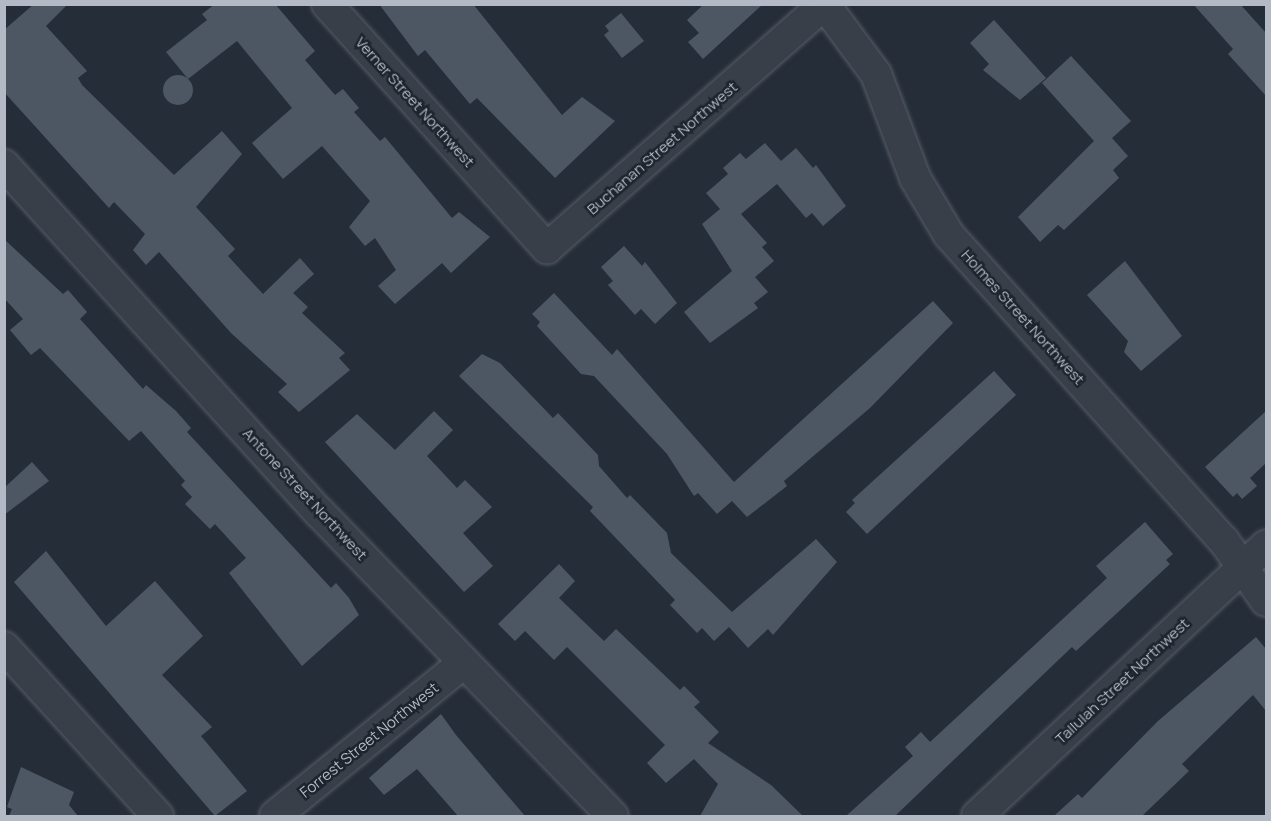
<!DOCTYPE html>
<html>
<head>
<meta charset="utf-8">
<style>
  body { margin:0 }
  #map { position:relative; width:1271px; height:821px; overflow:hidden; background:#252d38; font-family:Manrope,sans-serif }
  div>[style] { position:absolute }
  .building>* { inset:0; background:#4d5764 }
  .round { border-radius:50% }
  .roads { filter:drop-shadow(0 0 2px #565d67) drop-shadow(0 0 2px #565d67) }
  .minor>* { height:30px; margin:-15px; padding:0 15px; transform-origin:15px; border-radius:15px; background:#383f49 }
  span { translate:-50% -50%; white-space:nowrap; text-align:center; line-height:1.15; -webkit-text-stroke:5px #1d242e; paint-order:stroke }
  .street-label { font-size:15px; color:#b3bac5 }
  .frame { position:absolute; inset:0; border:6px solid #b3bac5; pointer-events:none }
</style>
</head>
<body>
<div id="map">
  <div class="building">
    <i style="clip-path:polygon(34px 4px,68px 4px,46px 26px,87px 71px,78px 78px,82px 85px,174px 175px,222px 131px,242px 154px,196px 207px,235px 249px,228px 256px,263px 294px,300px 258px,314px 274px,293px 293px,308px 307px,302px 313px,345px 353px,339px 358px,350px 370px,299px 412px,278px 392px,287px 384px,231px 333px,159px 252px,146px 265px,133px 250px,145px 234px,114px 202px,109px 208px,4px 92px,4px 30px)"></i>
    <i style="clip-path:polygon(215px 4px,275px 4px,315px 51px,305px 60px,335px 95px,343px 89px,359px 108px,354px 112px,380px 141px,385px 137px,452px 218px,459px 212px,490px 237px,451px 273px,442px 263px,395px 304px,378px 286px,396px 270px,375px 238px,365px 246px,349px 227px,370px 201px,322px 146px,283px 179px,252px 143px,292px 108px,237px 41px,188px 79px,166px 52px,207px 20px,202px 14px)"></i>
    <i style="clip-path:polygon(379px 4px,473px 4px,562px 115px,582px 97px,615px 121px,555px 178px,477px 98px,470px 104px,425px 50px,418px 56px)"></i>
    <i style="clip-path:polygon(704px 4px,763px 4px,703px 59px,688px 42px,699px 33px,687px 20px)"></i>
    <i style="clip-path:polygon(1193px 4px,1240px 4px,1266px 33px,1266px 96px,1228px 54px,1233px 49px)"></i>
    <i style="clip-path:polygon(621px 13px,644px 41px,622px 58px,604px 35px,609px 31px,605px 26px)"></i>
    <i style="clip-path:polygon(994px 20px,1046px 78px,1020px 100px,983px 70px,989px 64px,970px 43px)"></i>
    <i style="clip-path:polygon(1071px 56px,1131px 121px,1112px 138px,1128px 156px,1113px 170px,1119px 178px,1064px 230px,1058px 225px,1040px 242px,1018px 217px,1094px 141px,1042px 83px)"></i>
    <i class="round" style="left:163px;top:75px;width:30px;height:30px"></i>
    <i style="clip-path:polygon(765px 143px,781px 161px,796px 148px,813px 168px,816px 165px,846px 206px,823px 226px,812px 213px,806px 218px,777px 184px,741px 214px,767px 243px,762px 247px,774px 261px,755px 277px,768px 292px,754px 303px,758px 308px,710px 343px,684px 312px,732px 271px,702px 224px,720px 209px,706px 193px,728px 174px,723px 168px,740px 153px,746px 159px)"></i>
    <i style="clip-path:polygon(4px 239px,63px 294px,68px 290px,87px 312px,80px 319px,143px 389px,146px 385px,176px 411px,191px 428px,187px 432px,331px 588px,336px 583px,349px 598px,359px 615px,302px 666px,229px 573px,246px 558px,215px 524px,210px 529px,185px 504px,192px 497px,181px 485px,185px 481px,141px 431px,129px 441px,40px 348px,31px 355px,10px 330px,23px 319px,4px 298px)"></i>
    <i style="clip-path:polygon(624px 246px,642px 266px,645px 262px,677px 303px,655px 324px,641px 309px,635px 315px,608px 285px,613px 281px,601px 267px)"></i>
    <i style="clip-path:polygon(1125px 261px,1182px 336px,1141px 371px,1124px 352px,1128px 341px,1087px 295px)"></i>
    <i style="clip-path:polygon(554px 293px,612px 355px,617px 349px,734px 482px,933px 301px,953px 323px,870px 408px,784px 481px,787px 486px,747px 517px,732px 501px,717px 514px,698px 493px,694px 496px,667px 454px,594px 376px,581px 374px,537px 326px,540px 322px,532px 314px)"></i>
    <i style="clip-path:polygon(482px 354px,500px 363px,553px 418px,558px 413px,598px 455px,599px 466px,627px 498px,630px 495px,667px 533px,671px 553px,732px 612px,816px 539px,837px 562px,773px 635px,768px 629px,748px 648px,729px 627px,714px 641px,702px 628px,697px 633px,670px 605px,675px 600px,590px 511px,593px 507px,459px 376px)"></i>
    <i style="clip-path:polygon(994px 371px,1016px 395px,867px 534px,846px 512px,855px 503px,852px 500px)"></i>
    <i style="clip-path:polygon(434px 411px,453px 430px,427px 456px,457px 488px,465px 480px,492px 507px,463px 533px,493px 566px,464px 592px,325px 442px,357px 414px,395px 450px)"></i>
    <i style="clip-path:polygon(1266px 411px,1266px 463px,1250px 478px,1257px 486px,1242px 499px,1237px 493px,1233px 497px,1205px 467px)"></i>
    <i style="clip-path:polygon(32px 462px,49px 481px,4px 515px,4px 488px)"></i>
    <i style="clip-path:polygon(1145px 522px,1173px 554px,1166px 560px,1170px 564px,1076px 651px,1072px 647px,895px 816px,846px 816px,913px 756px,905px 747px,921px 732px,930px 742px,1107px 578px,1096px 566px)"></i>
    <i style="clip-path:polygon(46px 551px,106px 626px,155px 581px,203px 636px,162px 675px,212px 727px,201px 736px,247px 791px,215px 816px,14px 582px)"></i>
    <i style="clip-path:polygon(559px 564px,575px 581px,559px 598px,604px 641px,616px 629px,680px 690px,684px 686px,700px 702px,694px 707px,719px 732px,708px 743px,771px 785px,803px 816px,700px 816px,718px 784px,694px 759px,666px 783px,647px 763px,665px 745px,567px 647px,554px 660px,525px 631px,515px 641px,498px 624px)"></i>
    <i style="clip-path:polygon(1256px 637px,1266px 649px,1266px 711px,1253px 695px,1182px 764px,1189px 771px,1142px 816px,1054px 816px,1078px 794px,1082px 798px,1158px 721px)"></i>
    <i style="clip-path:polygon(441px 714px,456px 735px,525px 816px,458px 816px,417px 769px,384px 795px,369px 778px)"></i>
    <i style="clip-path:polygon(21px 767px,74px 792px,69px 805px,78px 816px,9px 816px,12px 809px,7px 807px)"></i>
  </div>
  <div class="roads">
    <div class="minor">
      <i style="left:327px;top:4px;width:329px;rotate:48deg"></i>
      <i style="left:547px;top:248px;width:370px;rotate:-41.3deg"></i>
      <i style="left:824px;top:4px;width:87px;rotate:53.4deg"></i>
      <i style="left:876px;top:74px;width:111px;rotate:69.4deg"></i>
      <i style="left:915px;top:178px;width:66px;rotate:59.2deg"></i>
      <i style="left:949px;top:235px;width:411px;rotate:48.1deg"></i>
      <i style="left:1224px;top:541px;width:73px;rotate:55deg"></i>
      <i style="left:4px;top:165px;width:469px;rotate:47.8deg"></i>
      <i style="left:319px;top:512px;width:423px;rotate:46deg"></i>
      <i style="left:4px;top:647px;width:229px;rotate:47.7deg"></i>
      <i style="left:275px;top:816px;width:242px;rotate:-39.1deg"></i>
      <i style="left:977px;top:816px;width:396px;rotate:-43.1deg"></i>
    </div>
  </div>
  <div class="street-label">
    <span style="left:415px;top:102px;rotate:48deg">Verner Street Northwest</span>
    <span style="left:662px;top:148px;rotate:-41deg">Buchanan Street Northwest</span>
    <span style="left:1023px;top:317px;rotate:48deg">Holmes Street Northwest</span>
    <span style="left:305px;top:494px;rotate:47deg">Antone Street Northwest</span>
    <span style="left:1122px;top:681px;rotate:-43deg">Tallulah Street Northwest</span>
    <span style="left:369px;top:740px;rotate:-39deg">Forrest Street Northwest</span>
  </div>
  <div class="frame"></div>
</div>
</body>
</html>
